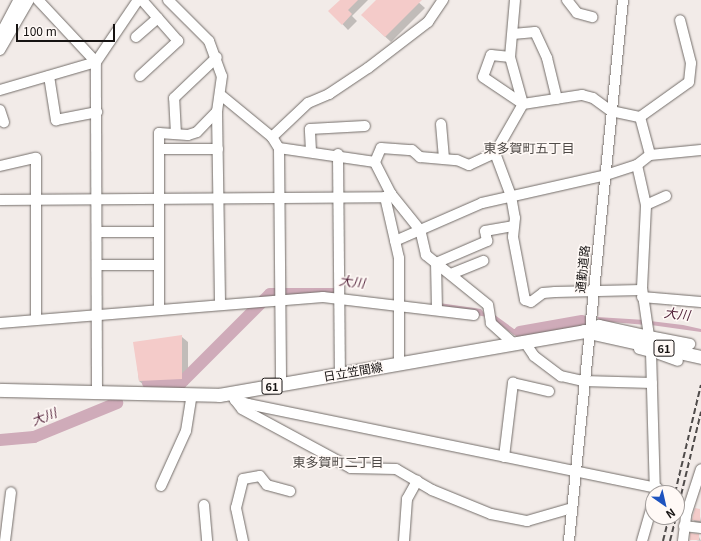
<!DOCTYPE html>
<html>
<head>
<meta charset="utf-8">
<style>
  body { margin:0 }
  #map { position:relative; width:701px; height:541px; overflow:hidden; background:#f2ebe8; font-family:Georgia,"Noto Sans JP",serif }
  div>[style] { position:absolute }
  .water>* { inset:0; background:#cfabb9 }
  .shadow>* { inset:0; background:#0003 }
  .river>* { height:12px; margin:-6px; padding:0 6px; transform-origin:6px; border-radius:6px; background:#cfabb9 }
  .building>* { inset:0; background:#f4cbc9 }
  .roads { filter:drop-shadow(0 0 1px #736d69) drop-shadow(0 0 1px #736d69) }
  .minor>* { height:10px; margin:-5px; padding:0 5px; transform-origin:5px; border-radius:5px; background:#fff }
  .major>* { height:13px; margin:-6.5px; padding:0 6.5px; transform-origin:6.5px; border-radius:6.5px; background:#fff }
  .rail>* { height:2px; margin-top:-1px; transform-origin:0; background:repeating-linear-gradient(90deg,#4f4b4a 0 6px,transparent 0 9px) }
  span { translate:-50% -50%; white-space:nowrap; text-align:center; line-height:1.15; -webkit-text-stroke:3px #fff9f6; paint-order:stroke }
  .shield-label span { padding:1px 3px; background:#fff9f6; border:1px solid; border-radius:3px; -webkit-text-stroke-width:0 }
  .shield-label { font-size:11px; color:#161312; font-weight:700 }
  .street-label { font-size:12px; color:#161312 }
  .neighbourhood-label { font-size:13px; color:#4f4a47 }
  .water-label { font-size:13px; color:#54243b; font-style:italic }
  .north { position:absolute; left:645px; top:485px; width:40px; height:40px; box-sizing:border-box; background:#fff9f6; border:1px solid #a29d9b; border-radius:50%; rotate:146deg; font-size:11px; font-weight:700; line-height:16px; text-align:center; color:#161312 }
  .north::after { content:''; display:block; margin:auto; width:14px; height:18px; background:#1d53bf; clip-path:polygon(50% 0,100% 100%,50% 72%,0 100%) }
  .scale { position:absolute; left:16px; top:24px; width:99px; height:18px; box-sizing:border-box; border:2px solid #161312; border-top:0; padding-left:5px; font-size:12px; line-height:14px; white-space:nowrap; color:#161312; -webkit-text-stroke:3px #fff9f6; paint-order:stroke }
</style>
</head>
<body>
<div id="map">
  <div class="water">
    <i style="clip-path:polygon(439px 303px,481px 309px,487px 317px,439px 308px)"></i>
    <i style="clip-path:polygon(492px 313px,514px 329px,536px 327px,537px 331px,514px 335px,493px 319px)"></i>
    <i style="clip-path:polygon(597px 317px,645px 320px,646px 325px,600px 321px)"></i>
    <i style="clip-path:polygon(581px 319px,582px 323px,540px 331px,539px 326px)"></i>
    <i style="clip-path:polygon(650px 321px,683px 325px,701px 329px,701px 332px,651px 325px)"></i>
  </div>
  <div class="shadow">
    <i style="clip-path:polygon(341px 0,368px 0,352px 16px,357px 21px,348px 30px,330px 11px)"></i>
    <i style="clip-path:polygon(377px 0,416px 0,425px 8px,391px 42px,368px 21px)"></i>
    <i style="clip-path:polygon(182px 337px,188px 342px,188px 385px,145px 386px,139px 381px,135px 343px)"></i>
    <i style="clip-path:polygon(699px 510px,701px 523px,696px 523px,693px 520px)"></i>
    <i style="clip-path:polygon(698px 535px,701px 541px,691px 539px)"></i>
  </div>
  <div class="river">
    <i style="left:520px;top:332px;width:63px;rotate:-10.1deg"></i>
    <i style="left:148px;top:383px;width:32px;rotate:2deg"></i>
    <i style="left:180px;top:384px;width:127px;rotate:-45deg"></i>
    <i style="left:270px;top:294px;width:65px"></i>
    <i style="left:0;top:440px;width:34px;rotate:-5deg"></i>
    <i style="left:34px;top:437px;width:90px;rotate:-22.3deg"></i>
  </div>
  <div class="building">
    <i style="clip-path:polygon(340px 0,358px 0,348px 10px,352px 14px,342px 25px,328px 11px)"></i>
    <i style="clip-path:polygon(376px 0,422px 0,385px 37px,361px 15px)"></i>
    <i style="clip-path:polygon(182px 335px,182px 379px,139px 381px,133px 342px)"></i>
    <i style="clip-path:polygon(695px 508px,700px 509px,700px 521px,692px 520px)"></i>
    <i style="clip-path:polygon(690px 533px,699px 534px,699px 540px,690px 540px)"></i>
  </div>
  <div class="roads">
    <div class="minor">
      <i style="left:168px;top:0;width:58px;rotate:45deg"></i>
      <i style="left:209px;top:41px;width:37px;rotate:70deg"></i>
      <i style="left:222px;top:76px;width:35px;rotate:98deg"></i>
      <i style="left:217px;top:111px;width:193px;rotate:89.1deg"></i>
      <i style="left:567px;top:0;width:16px;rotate:52deg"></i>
      <i style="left:577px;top:13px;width:16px;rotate:15deg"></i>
      <i style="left:513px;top:34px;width:22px;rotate:-5deg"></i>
      <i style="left:535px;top:32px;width:29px;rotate:65deg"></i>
      <i style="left:547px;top:58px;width:42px;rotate:76.3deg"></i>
      <i style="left:0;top:35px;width:40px;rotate:-62deg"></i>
      <i style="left:136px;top:37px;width:29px;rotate:-41deg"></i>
      <i style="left:0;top:50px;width:58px;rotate:-59.9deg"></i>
      <i style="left:510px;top:57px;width:19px;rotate:-174deg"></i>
      <i style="left:491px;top:55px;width:23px;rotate:110deg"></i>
      <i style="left:483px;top:77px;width:48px;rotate:34deg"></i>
      <i style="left:523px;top:104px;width:60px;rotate:-8.7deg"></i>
      <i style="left:582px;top:95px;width:11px;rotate:15deg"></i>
      <i style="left:593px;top:98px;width:22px;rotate:36deg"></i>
      <i style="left:611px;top:111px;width:30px;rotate:12deg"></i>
      <i style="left:640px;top:117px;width:60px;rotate:-35.5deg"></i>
      <i style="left:689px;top:82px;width:19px;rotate:-84deg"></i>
      <i style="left:691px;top:63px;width:44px;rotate:-104.3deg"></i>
      <i style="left:49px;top:76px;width:45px;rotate:81deg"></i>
      <i style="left:56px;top:120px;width:42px;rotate:-11deg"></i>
      <i style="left:140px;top:76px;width:52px;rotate:-42.6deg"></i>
      <i style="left:178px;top:41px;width:55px;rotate:-131.3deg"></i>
      <i style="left:0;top:90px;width:100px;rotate:-16.3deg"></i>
      <i style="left:96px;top:62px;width:85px;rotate:-133.1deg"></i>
      <i style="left:222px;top:96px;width:65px;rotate:39.4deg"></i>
      <i style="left:272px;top:137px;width:13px;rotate:58deg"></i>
      <i style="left:279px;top:148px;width:236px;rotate:89.5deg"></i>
      <i style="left:0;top:110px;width:13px;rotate:72deg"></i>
      <i style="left:640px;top:117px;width:39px;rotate:75deg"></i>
      <i style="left:441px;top:124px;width:35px;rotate:85deg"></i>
      <i style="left:176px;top:134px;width:36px;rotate:-93deg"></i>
      <i style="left:174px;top:98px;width:59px;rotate:-43.6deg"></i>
      <i style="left:272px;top:137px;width:50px;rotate:-43.4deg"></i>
      <i style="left:308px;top:103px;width:23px;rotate:-23deg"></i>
      <i style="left:329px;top:94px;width:47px;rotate:-33.7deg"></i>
      <i style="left:368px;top:68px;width:76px;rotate:-37.5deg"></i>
      <i style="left:428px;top:22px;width:27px;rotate:-56deg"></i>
      <i style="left:279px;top:148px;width:97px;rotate:8.3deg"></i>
      <i style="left:159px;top:149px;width:59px"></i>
      <i style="left:311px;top:151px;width:22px;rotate:-93deg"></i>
      <i style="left:310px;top:129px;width:55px;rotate:-3.1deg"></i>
      <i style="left:495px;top:153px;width:46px;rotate:69.6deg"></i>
      <i style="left:511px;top:196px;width:22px;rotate:80deg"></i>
      <i style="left:515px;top:218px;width:19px;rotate:96deg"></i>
      <i style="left:513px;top:237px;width:64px;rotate:79.2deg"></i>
      <i style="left:525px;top:300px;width:6px;rotate:18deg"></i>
      <i style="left:531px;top:302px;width:15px;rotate:-37deg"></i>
      <i style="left:543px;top:293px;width:12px;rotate:-5deg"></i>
      <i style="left:555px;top:292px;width:87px;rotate:-1.3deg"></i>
      <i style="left:338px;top:154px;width:219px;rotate:89.5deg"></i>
      <i style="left:0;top:166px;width:37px;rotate:-13deg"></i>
      <i style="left:36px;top:158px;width:161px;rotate:90deg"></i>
      <i style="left:666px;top:196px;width:22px;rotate:156deg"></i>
      <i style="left:646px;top:205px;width:41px;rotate:-102.7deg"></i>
      <i style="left:637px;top:165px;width:16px;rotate:-38deg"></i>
      <i style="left:650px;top:155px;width:51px;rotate:-5.6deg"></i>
      <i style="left:385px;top:197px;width:63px;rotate:77.1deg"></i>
      <i style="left:399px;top:258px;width:105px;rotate:90deg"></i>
      <i style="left:0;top:200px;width:385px;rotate:-0.4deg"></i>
      <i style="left:385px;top:197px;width:7px;rotate:-27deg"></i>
      <i style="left:98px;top:232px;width:60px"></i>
      <i style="left:395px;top:241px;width:95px;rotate:-23.6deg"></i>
      <i style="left:482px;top:203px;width:127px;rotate:-12.7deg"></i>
      <i style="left:606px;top:175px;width:33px;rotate:-18deg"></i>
      <i style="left:97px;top:265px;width:62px"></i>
      <i style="left:451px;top:274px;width:35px;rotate:-22deg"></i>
      <i style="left:642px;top:297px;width:59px;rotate:4.8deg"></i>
      <i style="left:159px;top:309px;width:176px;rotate:-90deg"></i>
      <i style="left:159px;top:133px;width:29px;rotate:4deg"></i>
      <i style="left:188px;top:135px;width:9px;rotate:-18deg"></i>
      <i style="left:197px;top:132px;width:29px;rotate:-46deg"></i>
      <i style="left:437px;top:310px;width:47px;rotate:-91.2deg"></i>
      <i style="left:436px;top:263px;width:56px;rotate:-23.3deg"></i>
      <i style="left:487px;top:241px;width:10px;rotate:-101deg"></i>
      <i style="left:485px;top:231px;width:28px;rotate:-10deg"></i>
      <i style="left:0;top:323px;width:324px;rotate:-4.6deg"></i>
      <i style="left:323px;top:297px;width:152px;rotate:6.8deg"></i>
      <i style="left:590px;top:331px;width:11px;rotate:-34deg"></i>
      <i style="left:599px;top:325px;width:51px;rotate:12.4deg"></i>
      <i style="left:649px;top:336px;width:49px;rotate:-98.3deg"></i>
      <i style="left:642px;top:288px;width:83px;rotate:-87.2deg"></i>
      <i style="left:649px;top:336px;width:42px;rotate:11deg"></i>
      <i style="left:524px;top:341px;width:18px;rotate:56deg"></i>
      <i style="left:534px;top:356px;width:34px;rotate:37deg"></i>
      <i style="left:561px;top:376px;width:23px;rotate:13deg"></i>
      <i style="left:583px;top:381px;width:69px;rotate:1.7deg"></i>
      <i style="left:513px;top:343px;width:30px;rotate:-138deg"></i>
      <i style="left:491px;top:323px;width:18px;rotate:-99deg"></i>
      <i style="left:488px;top:305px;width:80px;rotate:-141.1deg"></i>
      <i style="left:426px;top:255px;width:26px;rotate:-103deg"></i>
      <i style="left:420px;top:230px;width:46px;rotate:-128.9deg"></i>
      <i style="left:391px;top:194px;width:36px;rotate:-117deg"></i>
      <i style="left:375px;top:162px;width:15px;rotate:-67deg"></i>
      <i style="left:381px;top:148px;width:31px;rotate:4deg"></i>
      <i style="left:412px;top:150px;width:11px;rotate:41deg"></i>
      <i style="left:420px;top:157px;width:37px;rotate:5deg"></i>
      <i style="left:457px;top:160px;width:13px;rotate:23deg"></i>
      <i style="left:469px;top:165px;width:29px;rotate:-25deg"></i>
      <i style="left:495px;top:153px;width:56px;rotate:-60.3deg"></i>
      <i style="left:523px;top:104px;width:49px;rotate:-105.5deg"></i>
      <i style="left:510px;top:57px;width:57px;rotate:-85deg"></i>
      <i style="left:639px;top:349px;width:12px;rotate:14deg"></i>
      <i style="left:651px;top:352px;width:141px;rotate:88.4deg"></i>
      <i style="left:659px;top:354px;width:20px;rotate:20deg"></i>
      <i style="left:97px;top:392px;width:330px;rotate:-90.2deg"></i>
      <i style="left:96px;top:62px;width:75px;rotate:-55.9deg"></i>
      <i style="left:231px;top:393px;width:8px;rotate:60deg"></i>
      <i style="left:235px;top:400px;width:14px;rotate:17deg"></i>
      <i style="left:248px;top:404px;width:418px;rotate:11.6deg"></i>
      <i style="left:235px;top:400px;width:11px;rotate:52deg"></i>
      <i style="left:242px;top:409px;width:124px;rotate:28.4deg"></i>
      <i style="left:351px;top:468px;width:45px;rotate:1.3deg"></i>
      <i style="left:396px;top:469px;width:42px;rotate:30.3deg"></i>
      <i style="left:432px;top:490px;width:64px;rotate:22.1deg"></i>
      <i style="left:491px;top:514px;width:37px;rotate:11deg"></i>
      <i style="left:527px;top:521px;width:47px;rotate:-16.1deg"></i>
      <i style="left:504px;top:457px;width:75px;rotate:-83.1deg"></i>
      <i style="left:513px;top:383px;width:37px;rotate:13deg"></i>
      <i style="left:161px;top:486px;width:60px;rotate:-65.6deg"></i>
      <i style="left:186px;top:431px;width:37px;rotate:-81deg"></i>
      <i style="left:204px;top:505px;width:36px;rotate:85deg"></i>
      <i style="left:684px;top:526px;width:17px;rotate:7deg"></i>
      <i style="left:5px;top:541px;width:49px;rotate:-83deg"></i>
      <i style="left:243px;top:541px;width:34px;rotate:-102deg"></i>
      <i style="left:236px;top:508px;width:30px;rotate:-76deg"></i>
      <i style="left:243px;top:479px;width:17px;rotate:-10deg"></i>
      <i style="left:260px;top:476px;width:11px;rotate:52deg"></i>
      <i style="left:267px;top:485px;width:24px;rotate:15deg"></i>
      <i style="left:404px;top:541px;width:42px;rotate:-85.9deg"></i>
      <i style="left:407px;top:499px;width:21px;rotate:-61deg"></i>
      <i style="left:569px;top:541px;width:544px;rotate:-84.3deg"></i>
      <i style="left:642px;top:541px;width:40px;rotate:-74deg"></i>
      <i style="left:683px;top:541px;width:26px;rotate:-83deg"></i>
      <i style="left:686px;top:515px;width:48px;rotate:-71.9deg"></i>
    </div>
    <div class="major">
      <i style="left:0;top:390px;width:219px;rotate:1.3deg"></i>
      <i style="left:219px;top:395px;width:371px;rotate:-9.9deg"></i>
      <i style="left:584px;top:331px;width:120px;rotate:12.5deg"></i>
    </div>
  </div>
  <div class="rail">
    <i style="left:675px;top:493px;width:111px;rotate:-76.5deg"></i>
    <i style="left:677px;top:512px;width:103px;rotate:-76.5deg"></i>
    <i style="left:663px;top:541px;width:25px;rotate:-76deg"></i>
    <i style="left:670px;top:541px;width:25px;rotate:-76deg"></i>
  </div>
  <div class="shield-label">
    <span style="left:664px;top:348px">61</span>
    <span style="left:272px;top:386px">61</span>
  </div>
  <div class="street-label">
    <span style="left:582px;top:269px;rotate:-84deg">通勤道路</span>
    <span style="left:353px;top:371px;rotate:-10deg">日立笠間線</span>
  </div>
  <div class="neighbourhood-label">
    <span style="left:529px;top:148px">東多賀町五丁目</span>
    <span style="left:338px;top:462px">東多賀町二丁目</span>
  </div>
  <div class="water-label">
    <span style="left:352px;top:282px;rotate:7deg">大川</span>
    <span style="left:677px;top:314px;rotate:7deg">大川</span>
    <span style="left:44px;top:417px;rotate:-21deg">大川</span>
  </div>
  <div class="north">N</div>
  <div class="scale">100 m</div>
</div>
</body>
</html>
